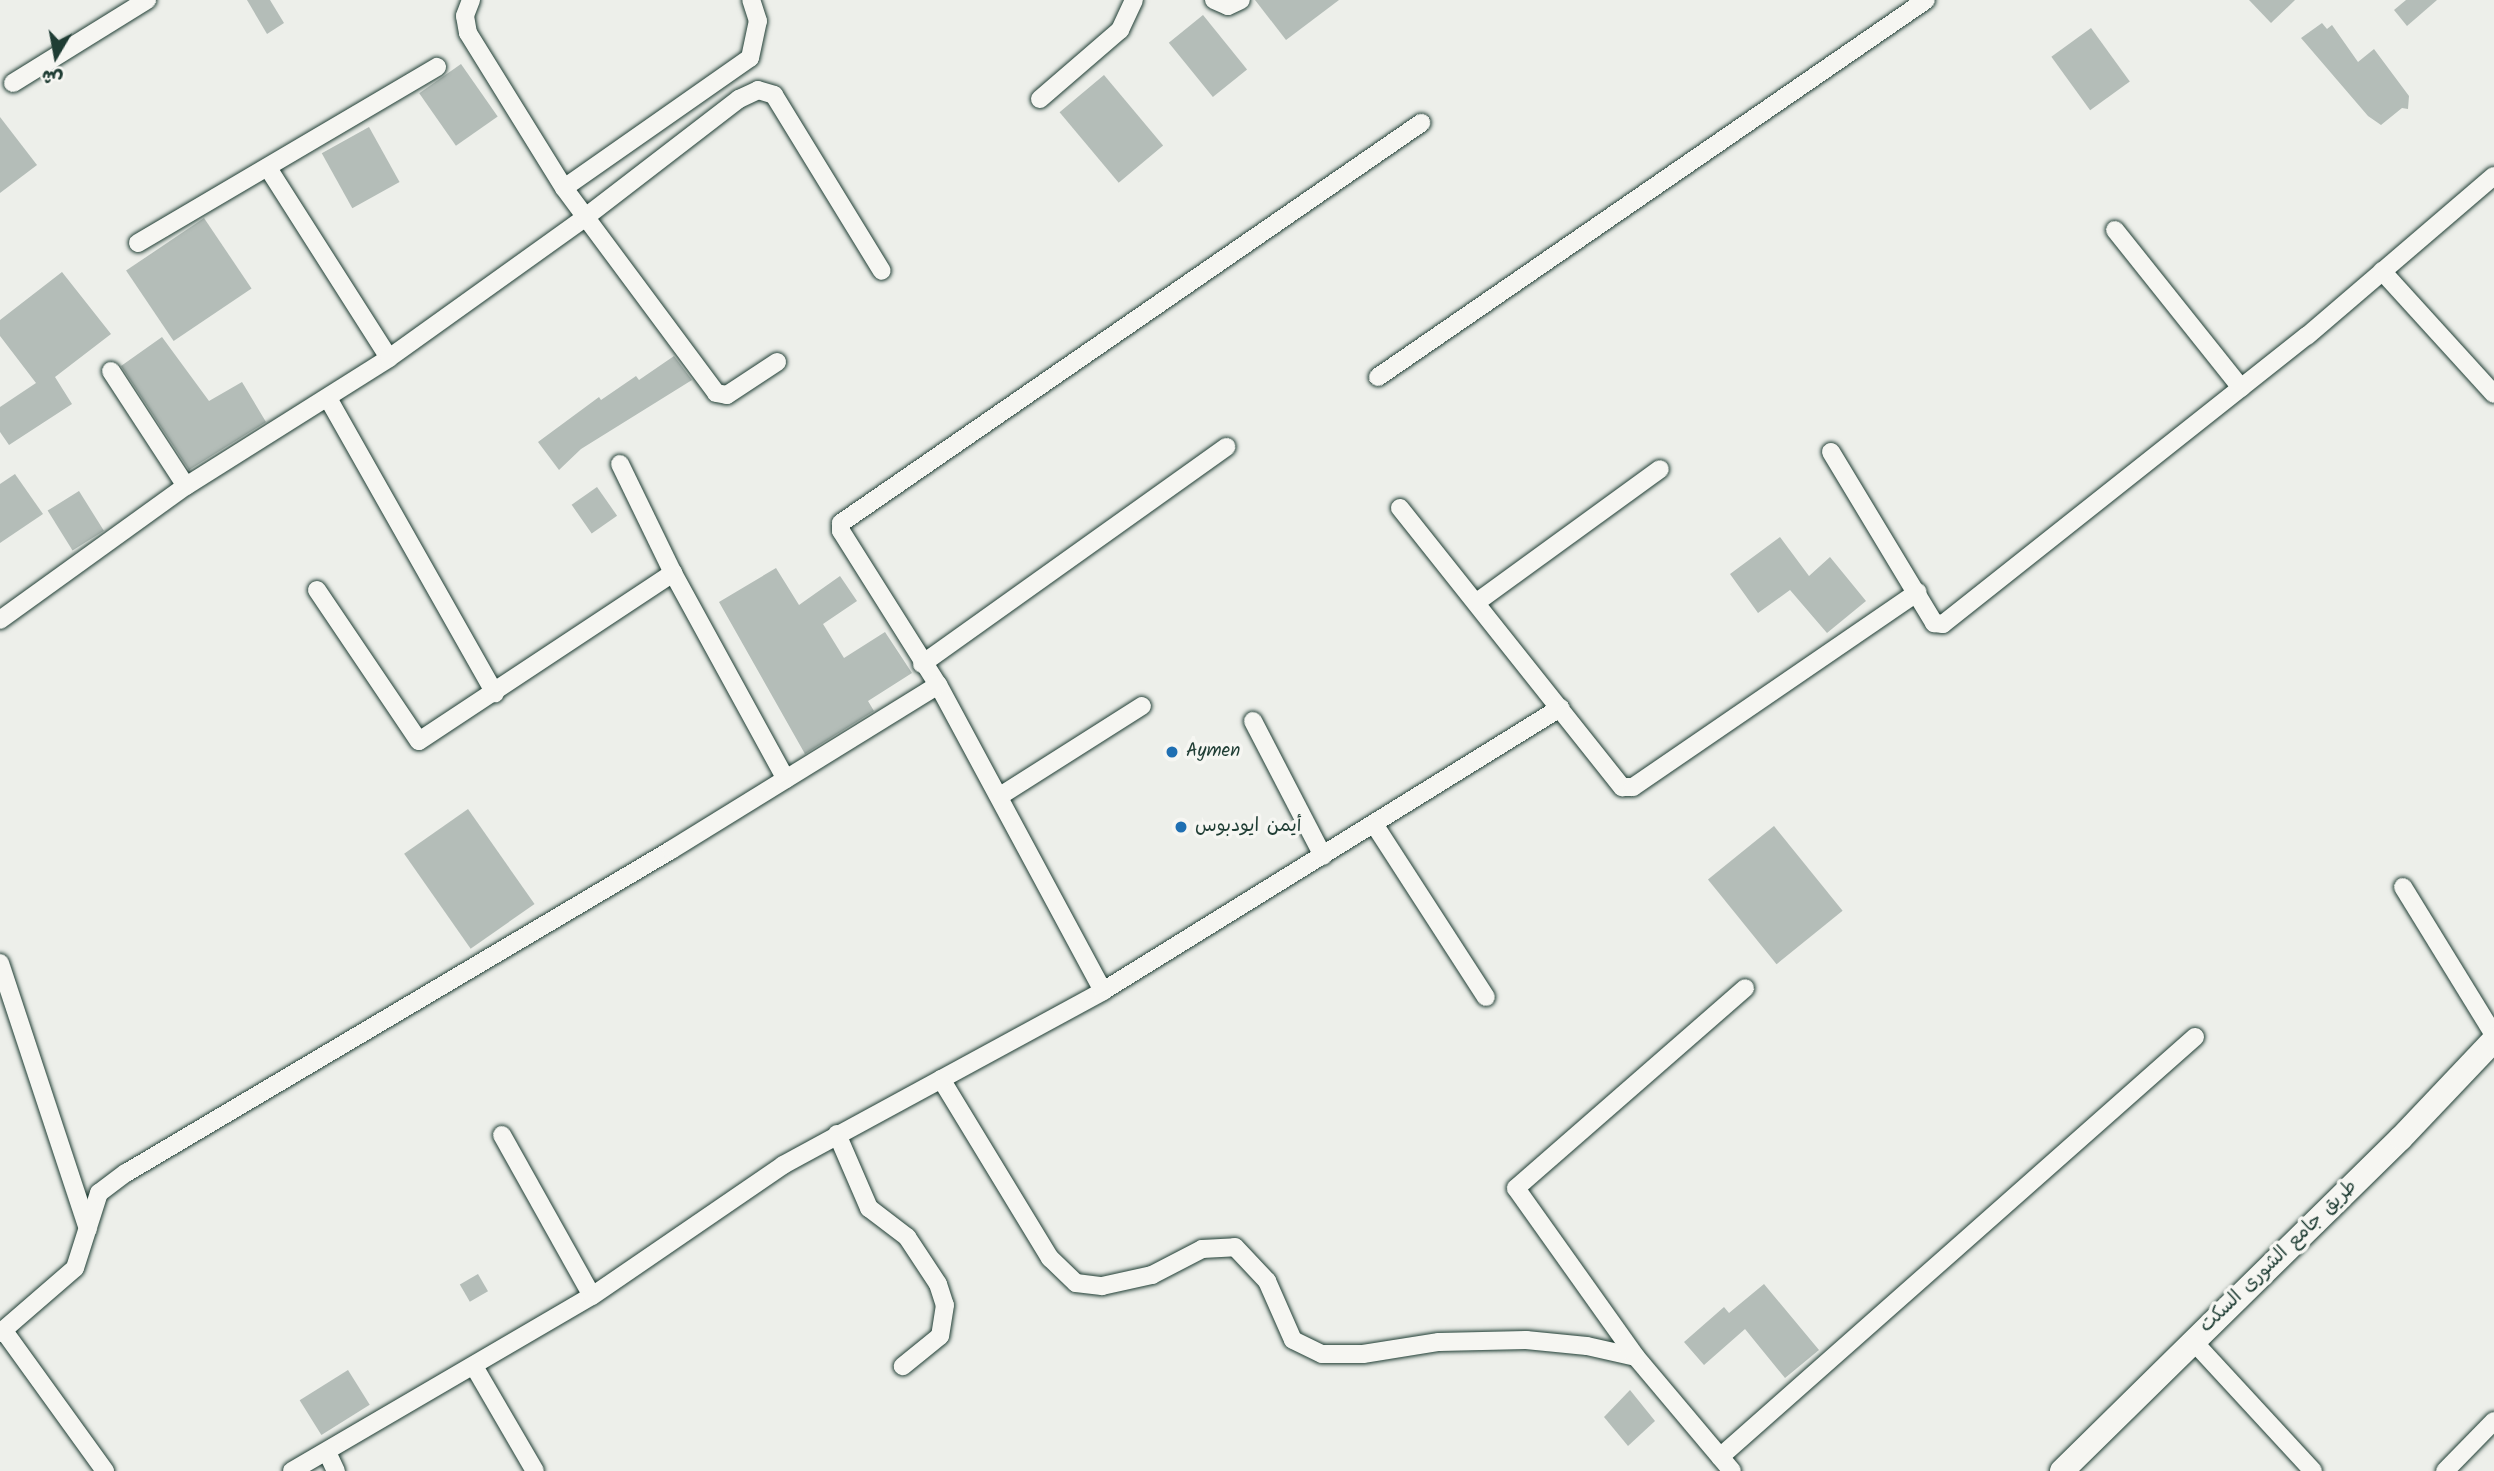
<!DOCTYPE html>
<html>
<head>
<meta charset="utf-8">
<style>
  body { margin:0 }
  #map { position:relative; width:2494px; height:1471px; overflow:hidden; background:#edefea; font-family:Kalam,"Playpen Sans Arabic",sans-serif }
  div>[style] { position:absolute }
  .building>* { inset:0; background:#b4bdb8; transform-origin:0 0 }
  .roads { filter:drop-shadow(0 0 2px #1f3d34) drop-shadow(0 0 2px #1f3d34) }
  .street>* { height:18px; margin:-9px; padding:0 9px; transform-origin:9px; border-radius:9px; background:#f6f6f2 }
  .secondary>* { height:24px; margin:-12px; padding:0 12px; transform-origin:12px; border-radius:12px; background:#f6f6f2 }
  .dots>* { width:19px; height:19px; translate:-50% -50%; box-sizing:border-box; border:4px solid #f6f6f2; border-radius:50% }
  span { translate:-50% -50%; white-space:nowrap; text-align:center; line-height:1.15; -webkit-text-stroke:7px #f6f6f2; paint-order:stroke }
  .poi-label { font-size:19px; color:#1f3d34 }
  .left { translate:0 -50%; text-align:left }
  .street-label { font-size:19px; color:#1f3d34 }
  .north { position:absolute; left:21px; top:21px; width:70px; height:70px; -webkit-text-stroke:5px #f6f6f2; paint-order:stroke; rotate:190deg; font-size:19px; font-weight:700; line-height:28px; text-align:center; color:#1f3d34 }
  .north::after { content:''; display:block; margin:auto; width:24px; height:32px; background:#1f3d34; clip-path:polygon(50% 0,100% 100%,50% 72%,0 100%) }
</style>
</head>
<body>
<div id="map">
  <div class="building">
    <i style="clip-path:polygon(247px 0,270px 0,284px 23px,267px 34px)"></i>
    <i style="clip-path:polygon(1255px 0,1339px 0,1286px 40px)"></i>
    <i style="clip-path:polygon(2249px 0,2295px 0,2271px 23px)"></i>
    <i style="clip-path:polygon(2406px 0,2437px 0,2407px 26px,2394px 10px)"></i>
    <i style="left:1203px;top:15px;width:70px;height:44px;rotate:51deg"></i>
    <i style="clip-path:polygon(2322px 23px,2327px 29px,2332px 25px,2358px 62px,2374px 49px,2409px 96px,2408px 109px,2402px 108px,2381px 125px,2368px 116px,2301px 38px)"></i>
    <i style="left:2091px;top:28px;width:66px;height:49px;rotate:54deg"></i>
    <i style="left:461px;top:64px;width:64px;height:51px;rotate:55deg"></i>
    <i style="left:1104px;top:75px;width:92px;height:58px;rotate:50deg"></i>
    <i style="clip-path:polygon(0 117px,37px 165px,0 193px)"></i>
    <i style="left:369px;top:127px;width:63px;height:54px;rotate:61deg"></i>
    <i style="left:204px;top:218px;width:85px;height:94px;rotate:56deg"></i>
    <i style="clip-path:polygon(62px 272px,111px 334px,55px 377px,72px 404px,9px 445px,0 432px,0 407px,36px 383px,0 336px,0 320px)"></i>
    <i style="clip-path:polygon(162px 337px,209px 401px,242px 382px,266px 422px,189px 470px,121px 366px)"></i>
    <i style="clip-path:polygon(674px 356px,692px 380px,581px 449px,559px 470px,538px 442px,599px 397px,601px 400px,636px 376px,639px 380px)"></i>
    <i style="clip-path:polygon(15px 474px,43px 514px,0 543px,0 484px)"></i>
    <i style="left:597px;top:487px;width:35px;height:31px;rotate:55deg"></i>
    <i style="left:79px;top:491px;width:47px;height:37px;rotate:58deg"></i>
    <i style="clip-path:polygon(1780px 537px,1809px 576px,1830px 557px,1866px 601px,1827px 633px,1790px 590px,1758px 613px,1730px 574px)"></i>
    <i style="clip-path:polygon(776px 568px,799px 605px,840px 576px,857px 601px,823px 624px,844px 658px,885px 632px,912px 673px,868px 701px,874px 711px,805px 754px,719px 602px)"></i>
    <i style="left:468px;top:809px;width:116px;height:78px;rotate:55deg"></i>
    <i style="left:1774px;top:826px;width:109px;height:85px;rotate:51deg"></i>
    <i style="left:478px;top:1274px;width:20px;height:21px;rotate:60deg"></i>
    <i style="clip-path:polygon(1764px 1284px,1819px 1350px,1785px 1378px,1745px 1329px,1704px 1365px,1684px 1342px,1724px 1307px,1729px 1313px)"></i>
    <i style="left:348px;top:1370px;width:41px;height:57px;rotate:58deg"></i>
    <i style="clip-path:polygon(1630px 1390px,1655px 1421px,1628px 1446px,1604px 1417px)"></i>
  </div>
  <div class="roads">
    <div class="street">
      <i style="left:471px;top:0;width:17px;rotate:111deg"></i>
      <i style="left:465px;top:16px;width:17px;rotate:80deg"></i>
      <i style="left:468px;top:33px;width:182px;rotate:58.2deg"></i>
      <i style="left:564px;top:188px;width:255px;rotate:53.4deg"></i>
      <i style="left:716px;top:393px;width:11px;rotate:10deg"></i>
      <i style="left:727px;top:395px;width:60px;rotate:-33.4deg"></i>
      <i style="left:1214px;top:0;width:15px;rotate:23deg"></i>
      <i style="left:1228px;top:6px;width:14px;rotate:-25deg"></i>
      <i style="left:13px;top:83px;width:158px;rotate:-31.8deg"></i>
      <i style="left:1040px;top:99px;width:106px;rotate:-40.8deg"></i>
      <i style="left:1120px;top:30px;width:33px;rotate:-65deg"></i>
      <i style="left:268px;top:168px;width:225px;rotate:57.5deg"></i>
      <i style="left:564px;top:188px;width:227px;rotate:-35deg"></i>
      <i style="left:750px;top:58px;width:38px;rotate:-78deg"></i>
      <i style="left:758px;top:21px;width:22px;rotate:-108deg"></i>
      <i style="left:2115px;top:230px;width:202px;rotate:51.4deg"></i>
      <i style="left:138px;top:243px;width:347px;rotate:-30.5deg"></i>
      <i style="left:2382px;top:271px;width:166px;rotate:47.7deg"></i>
      <i style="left:111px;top:371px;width:137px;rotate:56.9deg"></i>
      <i style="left:1378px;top:377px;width:665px;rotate:-34.53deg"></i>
      <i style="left:329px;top:400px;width:337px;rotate:60.5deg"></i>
      <i style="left:1831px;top:452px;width:200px;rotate:58.9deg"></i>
      <i style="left:1934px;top:623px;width:9px;rotate:6deg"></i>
      <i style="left:1943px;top:624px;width:464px;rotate:-38.4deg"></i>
      <i style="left:2307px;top:336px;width:246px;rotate:-40.6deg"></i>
      <i style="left:620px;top:464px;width:121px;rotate:64.1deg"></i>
      <i style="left:1400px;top:508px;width:357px;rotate:51.5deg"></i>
      <i style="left:1622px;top:787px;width:11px"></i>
      <i style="left:1633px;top:787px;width:345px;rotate:-34.4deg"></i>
      <i style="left:317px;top:590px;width:182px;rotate:56deg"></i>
      <i style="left:419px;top:741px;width:305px;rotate:-33.5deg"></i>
      <i style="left:673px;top:573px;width:235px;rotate:61.3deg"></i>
      <i style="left:1477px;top:602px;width:226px;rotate:-36deg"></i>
      <i style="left:0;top:620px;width:229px;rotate:-35.8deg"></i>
      <i style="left:186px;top:486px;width:240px;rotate:-32.2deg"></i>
      <i style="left:389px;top:358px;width:239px;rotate:-35.6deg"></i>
      <i style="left:583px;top:219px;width:197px;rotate:-37.6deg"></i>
      <i style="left:739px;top:99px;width:21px;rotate:-25deg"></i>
      <i style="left:758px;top:90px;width:17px;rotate:17deg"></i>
      <i style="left:774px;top:95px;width:206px;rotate:58.5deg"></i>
      <i style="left:922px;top:664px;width:374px;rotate:-35.5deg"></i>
      <i style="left:1253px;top:721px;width:152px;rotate:62.6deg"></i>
      <i style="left:1000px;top:796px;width:168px;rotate:-32.4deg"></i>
      <i style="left:1374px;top:824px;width:206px;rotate:57.1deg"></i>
      <i style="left:2403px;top:887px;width:174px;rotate:58.4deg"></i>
      <i style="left:0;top:963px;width:280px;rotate:71.7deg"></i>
      <i style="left:1103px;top:991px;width:348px;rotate:-118.3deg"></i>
      <i style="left:938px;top:685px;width:182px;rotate:-122.2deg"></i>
      <i style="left:841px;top:531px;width:8px;rotate:-90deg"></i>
      <i style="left:841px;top:523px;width:705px;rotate:-34.59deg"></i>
      <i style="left:941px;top:1079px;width:210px;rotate:58.7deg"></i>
      <i style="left:1050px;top:1258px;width:36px;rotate:44deg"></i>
      <i style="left:1076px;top:1283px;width:26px;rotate:7deg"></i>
      <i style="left:1102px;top:1286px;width:51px;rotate:-12.4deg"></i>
      <i style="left:1152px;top:1275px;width:56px;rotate:-27.5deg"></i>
      <i style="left:1202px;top:1249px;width:33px;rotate:-3deg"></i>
      <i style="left:1235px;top:1247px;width:47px;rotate:46.7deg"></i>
      <i style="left:1267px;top:1281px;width:64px;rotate:66.2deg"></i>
      <i style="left:1293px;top:1340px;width:32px;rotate:26deg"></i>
      <i style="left:1322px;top:1354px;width:41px"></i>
      <i style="left:1363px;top:1354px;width:77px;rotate:-9deg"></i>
      <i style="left:1439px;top:1342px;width:87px;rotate:-1.3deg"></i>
      <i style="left:1526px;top:1340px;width:61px;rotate:5.6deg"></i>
      <i style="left:1587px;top:1346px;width:50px;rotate:12.7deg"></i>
      <i style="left:1636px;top:1357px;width:149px;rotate:49.9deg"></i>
      <i style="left:837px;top:1134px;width:81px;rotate:66.6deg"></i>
      <i style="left:869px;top:1208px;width:48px;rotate:37.3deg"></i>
      <i style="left:907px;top:1237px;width:56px;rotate:56.6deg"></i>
      <i style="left:938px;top:1284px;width:22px;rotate:72deg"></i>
      <i style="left:945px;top:1305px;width:31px;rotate:99deg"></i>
      <i style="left:940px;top:1336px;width:48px;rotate:141deg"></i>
      <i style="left:502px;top:1135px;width:184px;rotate:60.8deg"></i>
      <i style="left:4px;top:1331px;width:173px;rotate:54.2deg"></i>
      <i style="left:0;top:1333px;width:99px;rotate:-40.9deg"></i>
      <i style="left:75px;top:1268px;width:79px;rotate:-72.3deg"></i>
      <i style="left:99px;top:1193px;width:34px;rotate:-37deg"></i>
      <i style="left:126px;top:1173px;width:634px;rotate:-30.65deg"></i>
      <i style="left:671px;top:850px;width:314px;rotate:-31.7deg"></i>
      <i style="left:2193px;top:1341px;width:177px;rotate:47.3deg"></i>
      <i style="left:1636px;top:1357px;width:207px;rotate:-125.4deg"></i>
      <i style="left:1516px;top:1188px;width:304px;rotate:-41.1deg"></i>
      <i style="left:475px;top:1368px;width:119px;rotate:59.8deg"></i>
      <i style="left:327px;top:1452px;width:21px;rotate:65deg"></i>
      <i style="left:1720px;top:1457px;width:634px;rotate:-41.48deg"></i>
      <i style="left:292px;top:1471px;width:347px;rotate:-30.3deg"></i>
      <i style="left:592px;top:1296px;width:232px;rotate:-34.4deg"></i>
      <i style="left:783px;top:1165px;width:364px;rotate:-28.5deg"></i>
      <i style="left:1103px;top:991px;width:538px;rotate:-31.77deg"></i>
      <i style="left:2445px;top:1471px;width:70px;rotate:-45.6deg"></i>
    </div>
    <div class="secondary">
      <i style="left:2062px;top:1471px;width:475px;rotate:-44.5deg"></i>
      <i style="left:2401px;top:1138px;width:135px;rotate:-46.5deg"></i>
    </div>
  </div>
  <div class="dots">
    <i style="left:1172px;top:752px;background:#1f6fb2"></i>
    <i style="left:1181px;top:827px;background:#1f6fb2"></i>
  </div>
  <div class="poi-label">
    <span class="left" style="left:1186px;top:752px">Aymen</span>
    <span class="left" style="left:1195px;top:827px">أيمن ايودبوس</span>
  </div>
  <div class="street-label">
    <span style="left:2279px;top:1257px;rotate:-44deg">طريق جامع الشورى السكت</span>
  </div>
  <div class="north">ش</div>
</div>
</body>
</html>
